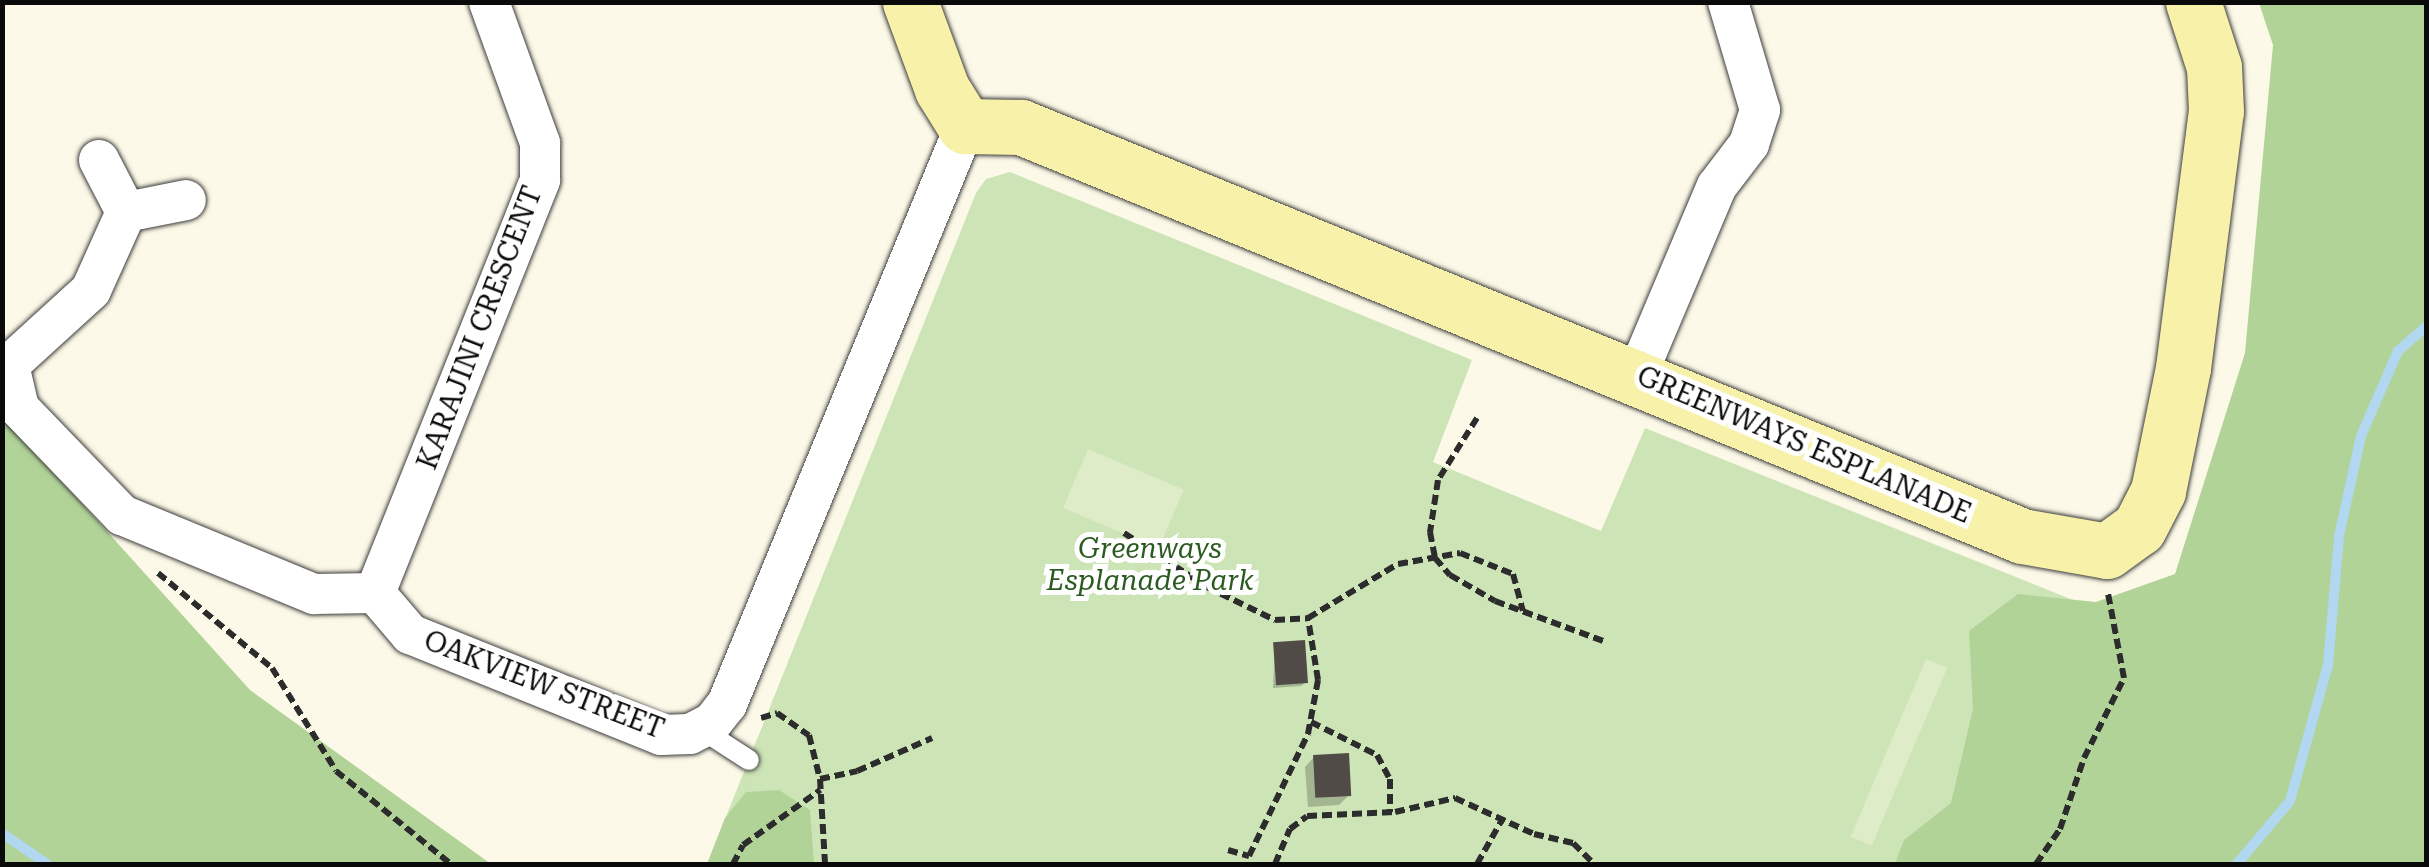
<!DOCTYPE html>
<html>
<head>
<meta charset="utf-8">
<style>
  body { margin:0 }
  #map { position:relative; width:2429px; height:867px; overflow:hidden; background:#fdf9e8; font-family:"Roboto Serif",serif }
  div>[style] { position:absolute }
  .green>* { inset:0; background:#cde4b6 }
  .forest>* { inset:0; background:#b1d397 }
  .pitch>* { inset:0; background:#deecc7; transform-origin:0 0 }
  .shadow>* { inset:0; background:#0003 }
  .stream>* { height:10px; margin:-5px; padding:0 5px; transform-origin:5px; border-radius:5px; background:#b2d7f0 }
  .building>* { inset:0; background:#514b47; transform-origin:0 0 }
  .path>* { height:6px; margin-top:-3px; transform-origin:0; background:repeating-linear-gradient(90deg,#2c2c2c 0 10px,transparent 0 15px) }
  .roads { filter:drop-shadow(0 0 2px #3d3d3d) drop-shadow(0 0 2px #3d3d3d) }
  .lane>* { height:20px; margin:-10px; padding:0 10px; transform-origin:10px; border-radius:10px; background:#fff }
  .street>* { height:40px; margin:-20px; padding:0 20px; transform-origin:20px; border-radius:20px; background:#fff }
  .secondary>* { height:55px; margin:-27.5px; padding:0 27.5px; transform-origin:27.5px; border-radius:27.5px; background:#f8f1a9 }
  span { translate:-50% -50%; white-space:nowrap; text-align:center; line-height:1.15; -webkit-text-stroke:10px #fff; paint-order:stroke }
  .street-label { font-size:28px; color:#0a0a0a }
  .park-label { font-size:28px; color:#2c5b21; font-style:italic }
  .frame { position:absolute; inset:0; border:5px solid #0a0a0a; pointer-events:none }
</style>
</head>
<body>
<div id="map">
  <div class="green">
    <i style="clip-path:polygon(1010px 172px,1472px 360px,1433px 462px,1601px 531px,1645px 428px,2175px 641px,2064px 864px,707px 864px,976px 193px,986px 179px)"></i>
  </div>
  <div class="forest">
    <i style="clip-path:polygon(2259px 3px,2426px 3px,2426px 864px,1895px 864px,1904px 840px,1951px 803px,1973px 709px,1969px 631px,2018px 594px,2096px 602px,2175px 574px,2245px 353px,2273px 45px)"></i>
    <i style="clip-path:polygon(2px 415px,250px 690px,491px 864px,3px 864px)"></i>
    <i style="clip-path:polygon(779px 790px,810px 810px,814px 864px,707px 864px,725px 818px,746px 792px)"></i>
  </div>
  <div class="pitch">
    <i style="left:1088px;top:449px;width:104px;height:64px;rotate:23deg"></i>
    <i style="left:1926px;top:659px;width:23px;height:193px;rotate:23deg"></i>
  </div>
  <div class="shadow">
    <i style="clip-path:polygon(1275px 645px,1306px 682px,1301px 686px,1273px 688px)"></i>
    <i style="clip-path:polygon(1314px 757px,1349px 795px,1339px 805px,1308px 807px,1305px 767px)"></i>
  </div>
  <div class="stream">
    <i style="left:2px;top:833px;width:55px;rotate:34.6deg"></i>
    <i style="left:2237px;top:864px;width:82px;rotate:-49.9deg"></i>
    <i style="left:2290px;top:801px;width:141px;rotate:-74.4deg"></i>
    <i style="left:2328px;top:665px;width:129px;rotate:-85.1deg"></i>
    <i style="left:2339px;top:536px;width:102px;rotate:-77.6deg"></i>
    <i style="left:2361px;top:436px;width:93px;rotate:-66.5deg"></i>
    <i style="left:2398px;top:351px;width:37px;rotate:-41deg"></i>
  </div>
  <div class="building">
    <i style="left:1305px;top:640px;width:43px;height:32px;rotate:86deg"></i>
    <i style="left:1349px;top:753px;width:43px;height:36px;rotate:87deg"></i>
  </div>
  <div class="path">
    <i style="left:1477px;top:418px;width:73px;rotate:122.2deg"></i>
    <i style="left:1438px;top:480px;width:53px;rotate:98.7deg"></i>
    <i style="left:1430px;top:532px;width:26px;rotate:79deg"></i>
    <i style="left:1435px;top:558px;width:23px;rotate:49deg"></i>
    <i style="left:1450px;top:575px;width:52px;rotate:30deg"></i>
    <i style="left:1495px;top:601px;width:118px;rotate:20.3deg"></i>
    <i style="left:1124px;top:533px;width:99px;rotate:33deg"></i>
    <i style="left:1207px;top:587px;width:76px;rotate:25.9deg"></i>
    <i style="left:1275px;top:620px;width:33px;rotate:-3deg"></i>
    <i style="left:1308px;top:618px;width:105px;rotate:-31deg"></i>
    <i style="left:1398px;top:564px;width:63px;rotate:-10.1deg"></i>
    <i style="left:1460px;top:553px;width:57px;rotate:21.6deg"></i>
    <i style="left:1513px;top:574px;width:38px;rotate:75deg"></i>
    <i style="left:158px;top:573px;width:148px;rotate:39.8deg"></i>
    <i style="left:272px;top:668px;width:121px;rotate:58.1deg"></i>
    <i style="left:336px;top:771px;width:148px;rotate:39deg"></i>
    <i style="left:761px;top:718px;width:17px;rotate:-17deg"></i>
    <i style="left:777px;top:713px;width:39px;rotate:35deg"></i>
    <i style="left:809px;top:735px;width:45px;rotate:76deg"></i>
    <i style="left:820px;top:779px;width:85px;rotate:86.6deg"></i>
    <i style="left:1311px;top:722px;width:74px;rotate:26.6deg"></i>
    <i style="left:1377px;top:755px;width:27px;rotate:62deg"></i>
    <i style="left:1390px;top:779px;width:33px;rotate:90deg"></i>
    <i style="left:820px;top:779px;width:38px;rotate:-12deg"></i>
    <i style="left:857px;top:771px;width:82px;rotate:-23.7deg"></i>
    <i style="left:1228px;top:850px;width:22px;rotate:16deg"></i>
    <i style="left:1249px;top:856px;width:136px;rotate:-64.2deg"></i>
    <i style="left:1308px;top:734px;width:55px;rotate:-79.5deg"></i>
    <i style="left:1318px;top:680px;width:63px;rotate:-99.2deg"></i>
    <i style="left:733px;top:864px;width:21px;rotate:-62deg"></i>
    <i style="left:743px;top:845px;width:95px;rotate:-35.5deg"></i>
    <i style="left:1275px;top:864px;width:38px;rotate:-67deg"></i>
    <i style="left:1290px;top:829px;width:21px;rotate:-37deg"></i>
    <i style="left:1307px;top:816px;width:88px;rotate:-2.6deg"></i>
    <i style="left:1395px;top:812px;width:62px;rotate:-13.1deg"></i>
    <i style="left:1455px;top:798px;width:87px;rotate:24.5deg"></i>
    <i style="left:1534px;top:834px;width:40px;rotate:13deg"></i>
    <i style="left:1573px;top:843px;width:30px;rotate:45deg"></i>
    <i style="left:1477px;top:864px;width:53px;rotate:-60.5deg"></i>
    <i style="left:2036px;top:864px;width:42px;rotate:-55.6deg"></i>
    <i style="left:2060px;top:829px;width:75px;rotate:-71.3deg"></i>
    <i style="left:2084px;top:758px;width:89px;rotate:-63.4deg"></i>
    <i style="left:2124px;top:678px;width:86px;rotate:-100.7deg"></i>
  </div>
  <div class="roads">
    <div class="lane">
      <i style="left:701px;top:729px;width:57px;rotate:32.9deg"></i>
    </div>
    <div class="street">
      <i style="left:99px;top:160px;width:59px;rotate:62.6deg"></i>
      <i style="left:126px;top:212px;width:61px;rotate:-11.3deg"></i>
      <i style="left:2px;top:362px;width:8px;rotate:23deg"></i>
      <i style="left:9px;top:365px;width:44px;rotate:76.9deg"></i>
      <i style="left:19px;top:408px;width:149px;rotate:46.1deg"></i>
      <i style="left:122px;top:515px;width:208px;rotate:22.4deg"></i>
      <i style="left:314px;top:594px;width:61px;rotate:-0.9deg"></i>
      <i style="left:375px;top:593px;width:54px;rotate:49.5deg"></i>
      <i style="left:410px;top:634px;width:271px;rotate:21.9deg"></i>
      <i style="left:661px;top:735px;width:29px;rotate:-2deg"></i>
      <i style="left:690px;top:734px;width:25px;rotate:-27deg"></i>
      <i style="left:712px;top:723px;width:24px;rotate:-52deg"></i>
      <i style="left:727px;top:704px;width:625px;rotate:-67.62deg"></i>
      <i style="left:9px;top:365px;width:111px;rotate:-42.4deg"></i>
      <i style="left:91px;top:290px;width:85px;rotate:-65.8deg"></i>
      <i style="left:1637px;top:375px;width:205px;rotate:-67.1deg"></i>
      <i style="left:1717px;top:186px;width:53px;rotate:-52.7deg"></i>
      <i style="left:1749px;top:144px;width:36px;rotate:-72deg"></i>
      <i style="left:1760px;top:110px;width:113px;rotate:-106.5deg"></i>
      <i style="left:375px;top:593px;width:445px;rotate:-68.2deg"></i>
      <i style="left:540px;top:180px;width:37px;rotate:-90deg"></i>
      <i style="left:540px;top:143px;width:150px;rotate:-109.9deg"></i>
    </div>
    <div class="secondary">
      <i style="left:910px;top:2px;width:93px;rotate:69.8deg"></i>
      <i style="left:942px;top:89px;width:44px;rotate:58.1deg"></i>
      <i style="left:965px;top:126px;width:56px;rotate:1deg"></i>
      <i style="left:1021px;top:127px;width:1081px;rotate:22.22deg"></i>
      <i style="left:2022px;top:536px;width:86px;rotate:10deg"></i>
      <i style="left:2107px;top:551px;width:39px;rotate:-36deg"></i>
      <i style="left:2139px;top:528px;width:42px;rotate:-62.8deg"></i>
      <i style="left:2158px;top:491px;width:126px;rotate:-78.5deg"></i>
      <i style="left:2183px;top:368px;width:259px;rotate:-82.7deg"></i>
      <i style="left:2216px;top:111px;width:44px;rotate:-92.6deg"></i>
      <i style="left:2214px;top:67px;width:68px;rotate:-107.9deg"></i>
    </div>
  </div>
  <div class="street-label">
    <span style="left:480px;top:328px;rotate:-69deg">KARAJINI CRESCENT</span>
    <span style="left:1804px;top:445px;rotate:23deg">GREENWAYS ESPLANADE</span>
    <span style="left:544px;top:685px;rotate:21deg">OAKVIEW STREET</span>
  </div>
  <div class="park-label">
    <span style="left:1150px;top:565px">Greenways<br>Esplanade Park</span>
  </div>
  <div class="frame"></div>
</div>
</body>
</html>
